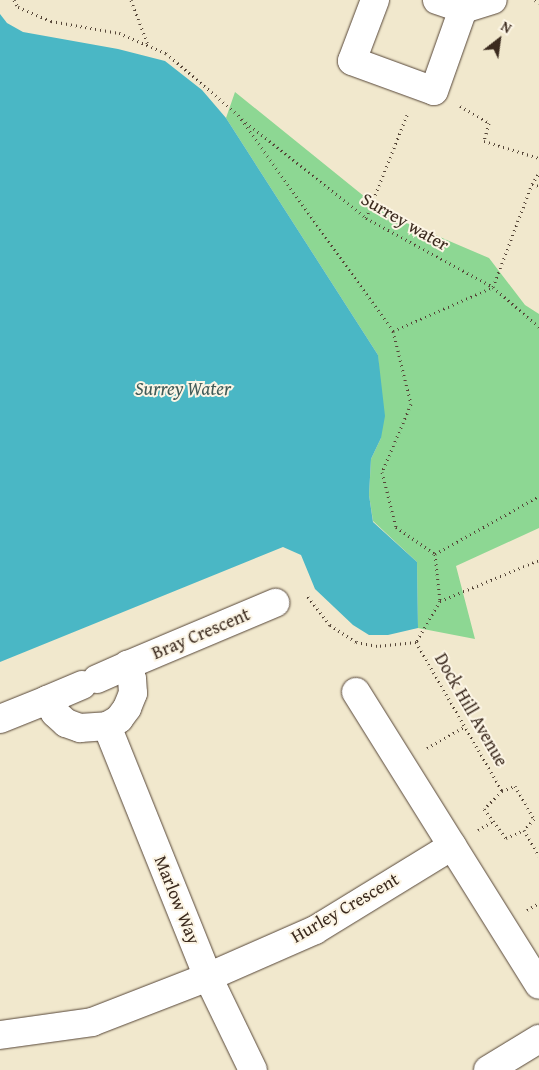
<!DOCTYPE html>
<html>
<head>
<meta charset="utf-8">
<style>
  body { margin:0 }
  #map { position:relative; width:539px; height:1070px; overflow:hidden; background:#f1e8cd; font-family:"Gentium Book Plus",serif }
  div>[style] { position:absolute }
  .green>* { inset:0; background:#8dd793 }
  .water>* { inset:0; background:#4ab7c5 }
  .path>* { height:3px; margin-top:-1.5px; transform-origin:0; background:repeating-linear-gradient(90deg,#564638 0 1px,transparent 0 5px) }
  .roads { filter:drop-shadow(0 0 1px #564638) drop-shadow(0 0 1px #564638) }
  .minor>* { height:28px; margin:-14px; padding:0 14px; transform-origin:14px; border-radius:14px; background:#fff }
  span { translate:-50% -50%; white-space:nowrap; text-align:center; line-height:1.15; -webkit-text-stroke:4px #fcf5e5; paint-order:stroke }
  .street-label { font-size:18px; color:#3b2a1e }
  .water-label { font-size:19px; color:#405b58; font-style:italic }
  .north { position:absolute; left:474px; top:15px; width:50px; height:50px; -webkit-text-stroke:4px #fcf5e5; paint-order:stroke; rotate:30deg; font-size:14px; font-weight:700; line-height:20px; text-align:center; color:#3b2a1e }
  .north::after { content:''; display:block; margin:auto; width:18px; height:22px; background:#3b2a1e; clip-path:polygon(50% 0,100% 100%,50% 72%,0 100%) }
</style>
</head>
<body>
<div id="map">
  <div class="green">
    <i style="clip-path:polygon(235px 92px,386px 214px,489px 258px,525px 305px,539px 314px,539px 528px,456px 566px,475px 639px,418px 628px,417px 562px,373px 521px,369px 495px,371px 459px,381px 438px,378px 355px,226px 118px)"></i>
  </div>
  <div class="water">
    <i style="clip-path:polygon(0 14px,7px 23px,23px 32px,118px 49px,165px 61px,202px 90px,226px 118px,378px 355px,385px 416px,381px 438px,371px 459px,369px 495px,373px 522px,417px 562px,418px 628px,388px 635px,369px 635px,353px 625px,315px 589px,301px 555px,283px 547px,0 662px)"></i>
  </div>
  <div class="path">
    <i style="left:14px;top:0;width:8px;rotate:60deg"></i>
    <i style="left:18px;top:7px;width:36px;rotate:23deg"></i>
    <i style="left:51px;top:21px;width:69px;rotate:10deg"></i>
    <i style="left:119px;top:33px;width:51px;rotate:23.1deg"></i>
    <i style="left:166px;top:53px;width:95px;rotate:40.7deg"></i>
    <i style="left:238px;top:115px;width:266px;rotate:54.3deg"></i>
    <i style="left:393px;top:331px;width:75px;rotate:76.1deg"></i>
    <i style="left:411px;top:404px;width:74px;rotate:113.1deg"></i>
    <i style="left:382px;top:472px;width:57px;rotate:75.7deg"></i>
    <i style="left:396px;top:527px;width:47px;rotate:34.7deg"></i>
    <i style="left:435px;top:554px;width:47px;rotate:83.9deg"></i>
    <i style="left:440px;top:601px;width:48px;rotate:120.3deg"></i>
    <i style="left:416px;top:642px;width:39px;rotate:174deg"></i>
    <i style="left:377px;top:646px;width:21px;rotate:-169deg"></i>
    <i style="left:356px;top:642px;width:31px;rotate:-147deg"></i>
    <i style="left:330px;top:625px;width:39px;rotate:-128deg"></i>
    <i style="left:131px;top:0;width:48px;rotate:69.3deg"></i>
    <i style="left:535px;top:0;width:5px;rotate:37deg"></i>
    <i style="left:460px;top:106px;width:34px;rotate:30deg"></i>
    <i style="left:489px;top:123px;width:19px;rotate:106deg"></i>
    <i style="left:484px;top:141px;width:58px;rotate:17.2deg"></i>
    <i style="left:242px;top:119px;width:159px;rotate:38.6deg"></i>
    <i style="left:366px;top:218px;width:145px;rotate:28.5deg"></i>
    <i style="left:493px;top:287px;width:61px;rotate:41deg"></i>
    <i style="left:532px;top:184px;width:7px;rotate:16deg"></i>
    <i style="left:366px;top:218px;width:111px;rotate:-68.3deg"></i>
    <i style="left:393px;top:331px;width:109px;rotate:-23.7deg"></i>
    <i style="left:493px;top:287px;width:110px;rotate:-69.3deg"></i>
    <i style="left:532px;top:184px;width:13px;rotate:-58deg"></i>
    <i style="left:435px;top:554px;width:119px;rotate:-29.1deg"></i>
    <i style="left:440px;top:601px;width:107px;rotate:-22.5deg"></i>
    <i style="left:416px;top:642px;width:172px;rotate:60deg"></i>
    <i style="left:502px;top:791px;width:14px;rotate:-21deg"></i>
    <i style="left:515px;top:786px;width:38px;rotate:60deg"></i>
    <i style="left:534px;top:819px;width:15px;rotate:132deg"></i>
    <i style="left:427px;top:748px;width:43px;rotate:-29.6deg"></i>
    <i style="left:502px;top:791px;width:25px;rotate:135deg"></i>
    <i style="left:484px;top:809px;width:36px;rotate:53deg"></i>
    <i style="left:506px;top:838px;width:20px;rotate:-24deg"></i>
    <i style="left:524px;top:830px;width:30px;rotate:60deg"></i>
    <i style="left:478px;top:830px;width:16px;rotate:-30deg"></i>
    <i style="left:527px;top:910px;width:14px;rotate:-30deg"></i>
  </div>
  <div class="roads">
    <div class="minor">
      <i style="left:375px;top:0;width:65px;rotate:110.7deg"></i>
      <i style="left:352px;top:61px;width:87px;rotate:20.1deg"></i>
      <i style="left:434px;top:91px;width:87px;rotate:-70.5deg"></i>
      <i style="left:437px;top:0;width:28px;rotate:19deg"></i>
      <i style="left:463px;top:9px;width:31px;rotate:-17deg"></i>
      <i style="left:97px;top:679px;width:34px;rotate:-24deg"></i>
      <i style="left:356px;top:692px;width:345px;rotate:58deg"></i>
      <i style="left:47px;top:700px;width:38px;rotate:-23deg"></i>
      <i style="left:0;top:719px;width:51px;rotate:-22deg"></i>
      <i style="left:47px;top:700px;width:15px;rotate:58deg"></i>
      <i style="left:55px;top:713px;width:15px;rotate:42deg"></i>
      <i style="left:66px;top:723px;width:15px;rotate:20deg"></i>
      <i style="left:80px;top:728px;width:27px;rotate:-4deg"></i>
      <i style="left:107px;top:726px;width:14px;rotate:-30deg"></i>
      <i style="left:119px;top:719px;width:14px;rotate:-54deg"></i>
      <i style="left:127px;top:708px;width:16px;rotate:-68deg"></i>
      <i style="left:133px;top:693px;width:14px;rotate:-94deg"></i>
      <i style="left:132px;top:679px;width:15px;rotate:-106deg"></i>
      <i style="left:128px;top:665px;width:160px;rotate:-22.9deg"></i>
      <i style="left:107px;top:726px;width:271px;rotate:68.1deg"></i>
      <i style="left:208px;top:977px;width:103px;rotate:64.2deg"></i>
      <i style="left:0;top:1035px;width:93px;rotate:-8deg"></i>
      <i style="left:92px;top:1022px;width:124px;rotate:-21.2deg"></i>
      <i style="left:208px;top:977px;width:117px;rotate:-23.7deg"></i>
      <i style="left:315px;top:930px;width:161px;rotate:-31.5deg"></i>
      <i style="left:488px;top:1070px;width:60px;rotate:-31.3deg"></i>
    </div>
  </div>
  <div class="street-label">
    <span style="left:405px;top:222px;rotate:30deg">Surrey water</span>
    <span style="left:201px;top:634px;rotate:-23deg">Bray Crescent</span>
    <span style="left:471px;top:710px;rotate:60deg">Dock Hill Avenue</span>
    <span style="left:177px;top:900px;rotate:68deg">Marlow Way</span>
    <span style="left:345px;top:908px;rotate:-30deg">Hurley Crescent</span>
  </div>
  <div class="water-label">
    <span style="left:183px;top:389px">Surrey Water</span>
  </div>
  <div class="north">N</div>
</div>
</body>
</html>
